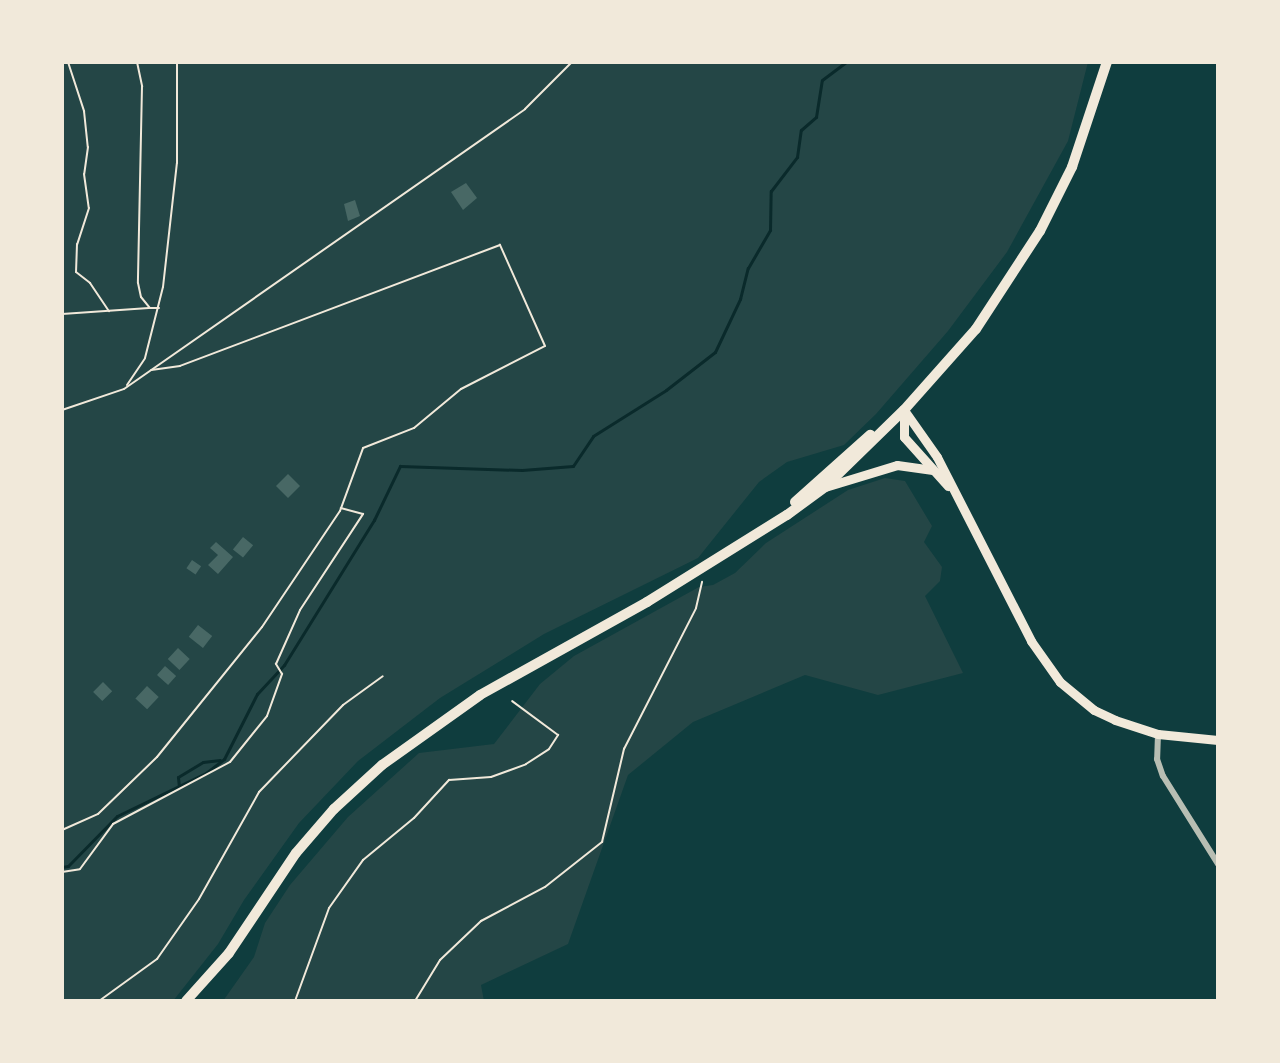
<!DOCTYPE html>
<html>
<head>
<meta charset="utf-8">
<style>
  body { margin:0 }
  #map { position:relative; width:1280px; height:1063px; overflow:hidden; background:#0f3d3e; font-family:"Work Sans",sans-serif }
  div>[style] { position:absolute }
  .green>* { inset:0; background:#244646 }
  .stream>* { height:3px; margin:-1.5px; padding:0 1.5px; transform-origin:1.5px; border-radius:1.5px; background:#0a2a2b }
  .building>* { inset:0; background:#486865; transform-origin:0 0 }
  .path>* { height:2px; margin:-1px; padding:0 1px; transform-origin:1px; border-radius:1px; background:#f1e9da }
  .minor>* { height:6px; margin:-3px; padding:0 3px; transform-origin:3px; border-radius:3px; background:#b8beb3 }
  .secondary>* { height:9px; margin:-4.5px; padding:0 4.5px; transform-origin:4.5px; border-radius:4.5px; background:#f1e9da }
  .primary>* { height:10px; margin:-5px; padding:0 5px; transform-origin:5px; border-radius:5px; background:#f1e9da }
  span { translate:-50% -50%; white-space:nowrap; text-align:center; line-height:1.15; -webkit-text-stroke:8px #f1e9da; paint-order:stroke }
  .frame { position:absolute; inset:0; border:64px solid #f1e9da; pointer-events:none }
</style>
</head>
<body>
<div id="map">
  <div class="green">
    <i style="clip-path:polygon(62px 62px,1088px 62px,1068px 141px,1007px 252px,948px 331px,876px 414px,844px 445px,787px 462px,759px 482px,698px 558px,544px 634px,440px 698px,358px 761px,299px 823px,244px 900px,218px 944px,173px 1001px,62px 1001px)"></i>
    <i style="clip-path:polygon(885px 478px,905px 481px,932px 526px,924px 542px,942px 567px,940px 581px,925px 596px,963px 673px,878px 695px,805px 675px,693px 722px,628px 775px,568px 944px,481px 985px,484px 1001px,223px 1001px,254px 957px,265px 923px,290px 885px,348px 817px,419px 753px,494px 744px,540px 684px,574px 656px,699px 587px,713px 585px,735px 573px,766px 543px,848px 490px)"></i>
  </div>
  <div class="stream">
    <i style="left:179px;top:787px;width:10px;rotate:-96deg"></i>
    <i style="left:178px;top:777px;width:29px;rotate:-31deg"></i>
    <i style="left:203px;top:762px;width:17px;rotate:-7deg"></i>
    <i style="left:62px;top:867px;width:6px;rotate:-9deg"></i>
    <i style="left:68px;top:866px;width:70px;rotate:-45.6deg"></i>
    <i style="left:117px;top:816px;width:99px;rotate:-25.8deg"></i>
    <i style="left:206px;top:773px;width:23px;rotate:-38deg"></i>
    <i style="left:224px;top:759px;width:73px;rotate:-63.1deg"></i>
    <i style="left:257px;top:694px;width:40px;rotate:-47deg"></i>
    <i style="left:284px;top:665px;width:171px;rotate:-58.2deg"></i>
    <i style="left:374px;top:520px;width:60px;rotate:-64.3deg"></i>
    <i style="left:400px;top:466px;width:122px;rotate:1.9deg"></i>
    <i style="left:522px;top:470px;width:51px;rotate:-4.5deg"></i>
    <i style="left:573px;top:466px;width:36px;rotate:-56deg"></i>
    <i style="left:593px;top:436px;width:86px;rotate:-32.2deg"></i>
    <i style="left:666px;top:390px;width:62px;rotate:-37.8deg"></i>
    <i style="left:715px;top:352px;width:59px;rotate:-64.7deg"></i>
    <i style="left:740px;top:299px;width:32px;rotate:-76deg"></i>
    <i style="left:748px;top:268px;width:44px;rotate:-59.9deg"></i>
    <i style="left:770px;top:230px;width:39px;rotate:-89deg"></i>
    <i style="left:771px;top:191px;width:43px;rotate:-52.6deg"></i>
    <i style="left:797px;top:157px;width:27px;rotate:-82deg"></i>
    <i style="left:801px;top:130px;width:20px;rotate:-41deg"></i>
    <i style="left:816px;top:117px;width:37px;rotate:-81deg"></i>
    <i style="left:822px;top:80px;width:30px;rotate:-37deg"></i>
  </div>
  <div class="building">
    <i style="clip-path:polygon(466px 183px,477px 198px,463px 210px,451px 192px)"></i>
    <i style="clip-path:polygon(355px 200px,360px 216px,348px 221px,344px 204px)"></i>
    <i style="left:288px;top:474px;width:17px;height:17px;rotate:45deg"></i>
    <i style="left:243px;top:537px;width:13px;height:16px;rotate:39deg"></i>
    <i style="clip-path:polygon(216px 542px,233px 557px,218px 574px,208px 565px,218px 555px,210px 548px)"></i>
    <i style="left:192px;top:560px;width:11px;height:10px;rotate:34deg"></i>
    <i style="left:198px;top:625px;width:18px;height:15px;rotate:38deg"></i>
    <i style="left:178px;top:648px;width:16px;height:15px;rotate:43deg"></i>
    <i style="left:165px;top:666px;width:15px;height:12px;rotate:42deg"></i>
    <i style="left:103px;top:682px;width:13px;height:14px;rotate:45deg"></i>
    <i style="left:147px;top:686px;width:16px;height:17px;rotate:43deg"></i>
  </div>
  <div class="path">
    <i style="left:68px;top:62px;width:52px;rotate:71.9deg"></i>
    <i style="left:84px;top:111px;width:36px;rotate:84deg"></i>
    <i style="left:88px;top:147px;width:27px;rotate:98deg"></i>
    <i style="left:84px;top:174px;width:34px;rotate:82deg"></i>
    <i style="left:89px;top:208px;width:38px;rotate:108deg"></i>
    <i style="left:77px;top:244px;width:28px;rotate:92deg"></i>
    <i style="left:76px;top:272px;width:18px;rotate:38deg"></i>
    <i style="left:90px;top:283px;width:34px;rotate:56deg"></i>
    <i style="left:137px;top:62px;width:25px;rotate:78deg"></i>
    <i style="left:142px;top:86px;width:197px;rotate:91.2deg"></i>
    <i style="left:138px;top:283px;width:14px;rotate:78deg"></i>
    <i style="left:141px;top:297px;width:14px;rotate:51deg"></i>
    <i style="left:150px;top:308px;width:9px"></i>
    <i style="left:62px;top:314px;width:87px;rotate:-3.9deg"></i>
    <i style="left:127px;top:385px;width:32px;rotate:-56deg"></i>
    <i style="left:145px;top:358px;width:73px;rotate:-75.8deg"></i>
    <i style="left:163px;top:287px;width:125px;rotate:-83.6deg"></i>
    <i style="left:177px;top:163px;width:101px;rotate:-90deg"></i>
    <i style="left:62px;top:410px;width:65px;rotate:-18.7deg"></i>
    <i style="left:124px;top:389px;width:489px;rotate:-34.9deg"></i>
    <i style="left:525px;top:109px;width:66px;rotate:-45deg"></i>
    <i style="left:62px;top:830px;width:39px;rotate:-24deg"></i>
    <i style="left:98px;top:814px;width:82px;rotate:-44deg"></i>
    <i style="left:157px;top:757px;width:167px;rotate:-51.1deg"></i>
    <i style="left:262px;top:627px;width:140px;rotate:-56.1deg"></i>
    <i style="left:340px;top:511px;width:67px;rotate:-69.9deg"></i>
    <i style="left:363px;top:448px;width:55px;rotate:-21.4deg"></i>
    <i style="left:414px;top:428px;width:61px;rotate:-39.7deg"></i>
    <i style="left:461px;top:389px;width:94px;rotate:-27.1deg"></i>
    <i style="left:545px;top:346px;width:111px;rotate:-114deg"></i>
    <i style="left:500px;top:245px;width:342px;rotate:159.3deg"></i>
    <i style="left:180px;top:366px;width:29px;rotate:172deg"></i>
    <i style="left:62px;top:872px;width:18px;rotate:-9deg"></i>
    <i style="left:80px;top:869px;width:56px;rotate:-53.7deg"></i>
    <i style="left:113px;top:824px;width:132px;rotate:-27.9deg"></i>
    <i style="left:230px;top:762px;width:59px;rotate:-51.2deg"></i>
    <i style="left:267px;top:716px;width:45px;rotate:-70.3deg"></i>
    <i style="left:282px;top:674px;width:12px;rotate:-121deg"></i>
    <i style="left:276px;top:664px;width:59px;rotate:-66deg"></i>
    <i style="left:300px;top:610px;width:115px;rotate:-56.7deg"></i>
    <i style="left:363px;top:514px;width:23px;rotate:-165deg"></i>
    <i style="left:99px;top:1001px;width:72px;rotate:-35.9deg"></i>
    <i style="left:157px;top:959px;width:73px;rotate:-55deg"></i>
    <i style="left:199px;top:899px;width:123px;rotate:-60.7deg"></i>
    <i style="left:259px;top:792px;width:121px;rotate:-46deg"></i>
    <i style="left:343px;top:705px;width:49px;rotate:-35.9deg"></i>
    <i style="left:295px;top:1001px;width:99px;rotate:-69.9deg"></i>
    <i style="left:329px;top:908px;width:59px;rotate:-54.7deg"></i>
    <i style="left:363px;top:860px;width:66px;rotate:-39.5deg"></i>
    <i style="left:414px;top:818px;width:52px;rotate:-47.4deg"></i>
    <i style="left:449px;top:780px;width:42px;rotate:-4.1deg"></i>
    <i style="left:491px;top:777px;width:37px;rotate:-20deg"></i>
    <i style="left:526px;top:764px;width:27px;rotate:-33deg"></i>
    <i style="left:549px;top:749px;width:17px;rotate:-57deg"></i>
    <i style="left:558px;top:735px;width:57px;rotate:-143.5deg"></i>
    <i style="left:415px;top:1001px;width:48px;rotate:-58.6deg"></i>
    <i style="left:440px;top:960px;width:57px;rotate:-43.6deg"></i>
    <i style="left:481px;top:921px;width:72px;rotate:-28deg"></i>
    <i style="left:545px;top:887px;width:73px;rotate:-38.3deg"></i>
    <i style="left:602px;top:842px;width:96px;rotate:-76.7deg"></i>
    <i style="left:624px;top:749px;width:158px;rotate:-62.9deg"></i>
    <i style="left:696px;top:608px;width:27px;rotate:-77deg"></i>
  </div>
  <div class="minor">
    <i style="left:1158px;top:734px;width:25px;rotate:92deg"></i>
    <i style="left:1157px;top:759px;width:18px;rotate:71deg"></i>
    <i style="left:1163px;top:776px;width:104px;rotate:58deg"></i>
  </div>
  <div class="secondary">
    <i style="left:904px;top:410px;width:57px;rotate:54.9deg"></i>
    <i style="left:937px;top:457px;width:207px;rotate:62.9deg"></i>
    <i style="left:1031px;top:641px;width:50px;rotate:54.7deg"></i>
    <i style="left:1060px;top:682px;width:44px;rotate:39.5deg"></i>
    <i style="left:1094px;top:710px;width:23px;rotate:25deg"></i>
    <i style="left:1115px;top:720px;width:45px;rotate:18deg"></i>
    <i style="left:1158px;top:734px;width:60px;rotate:5.7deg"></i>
    <i style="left:904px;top:410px;width:27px;rotate:90deg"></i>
    <i style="left:904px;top:437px;width:66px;rotate:48.1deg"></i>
    <i style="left:825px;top:487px;width:75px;rotate:-17deg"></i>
    <i style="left:897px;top:465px;width:36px;rotate:8deg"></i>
  </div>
  <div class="primary">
    <i style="left:795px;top:502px;width:101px;rotate:-41.8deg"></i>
    <i style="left:186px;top:1001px;width:64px;rotate:-48.1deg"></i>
    <i style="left:229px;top:953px;width:120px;rotate:-56.2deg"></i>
    <i style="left:296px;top:853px;width:58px;rotate:-49.2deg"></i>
    <i style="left:334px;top:809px;width:65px;rotate:-42.5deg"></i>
    <i style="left:382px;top:765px;width:120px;rotate:-35.5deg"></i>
    <i style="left:480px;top:695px;width:191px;rotate:-29.1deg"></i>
    <i style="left:647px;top:602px;width:165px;rotate:-31.9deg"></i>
    <i style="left:787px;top:515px;width:47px;rotate:-36.4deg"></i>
    <i style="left:825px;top:487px;width:110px;rotate:-44.3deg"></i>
    <i style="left:904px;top:410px;width:108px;rotate:-48.4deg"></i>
    <i style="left:976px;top:329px;width:117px;rotate:-56.9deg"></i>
    <i style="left:1040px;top:231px;width:72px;rotate:-63.4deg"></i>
    <i style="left:1072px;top:167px;width:111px;rotate:-71.6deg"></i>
  </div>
  <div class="frame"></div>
</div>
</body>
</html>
